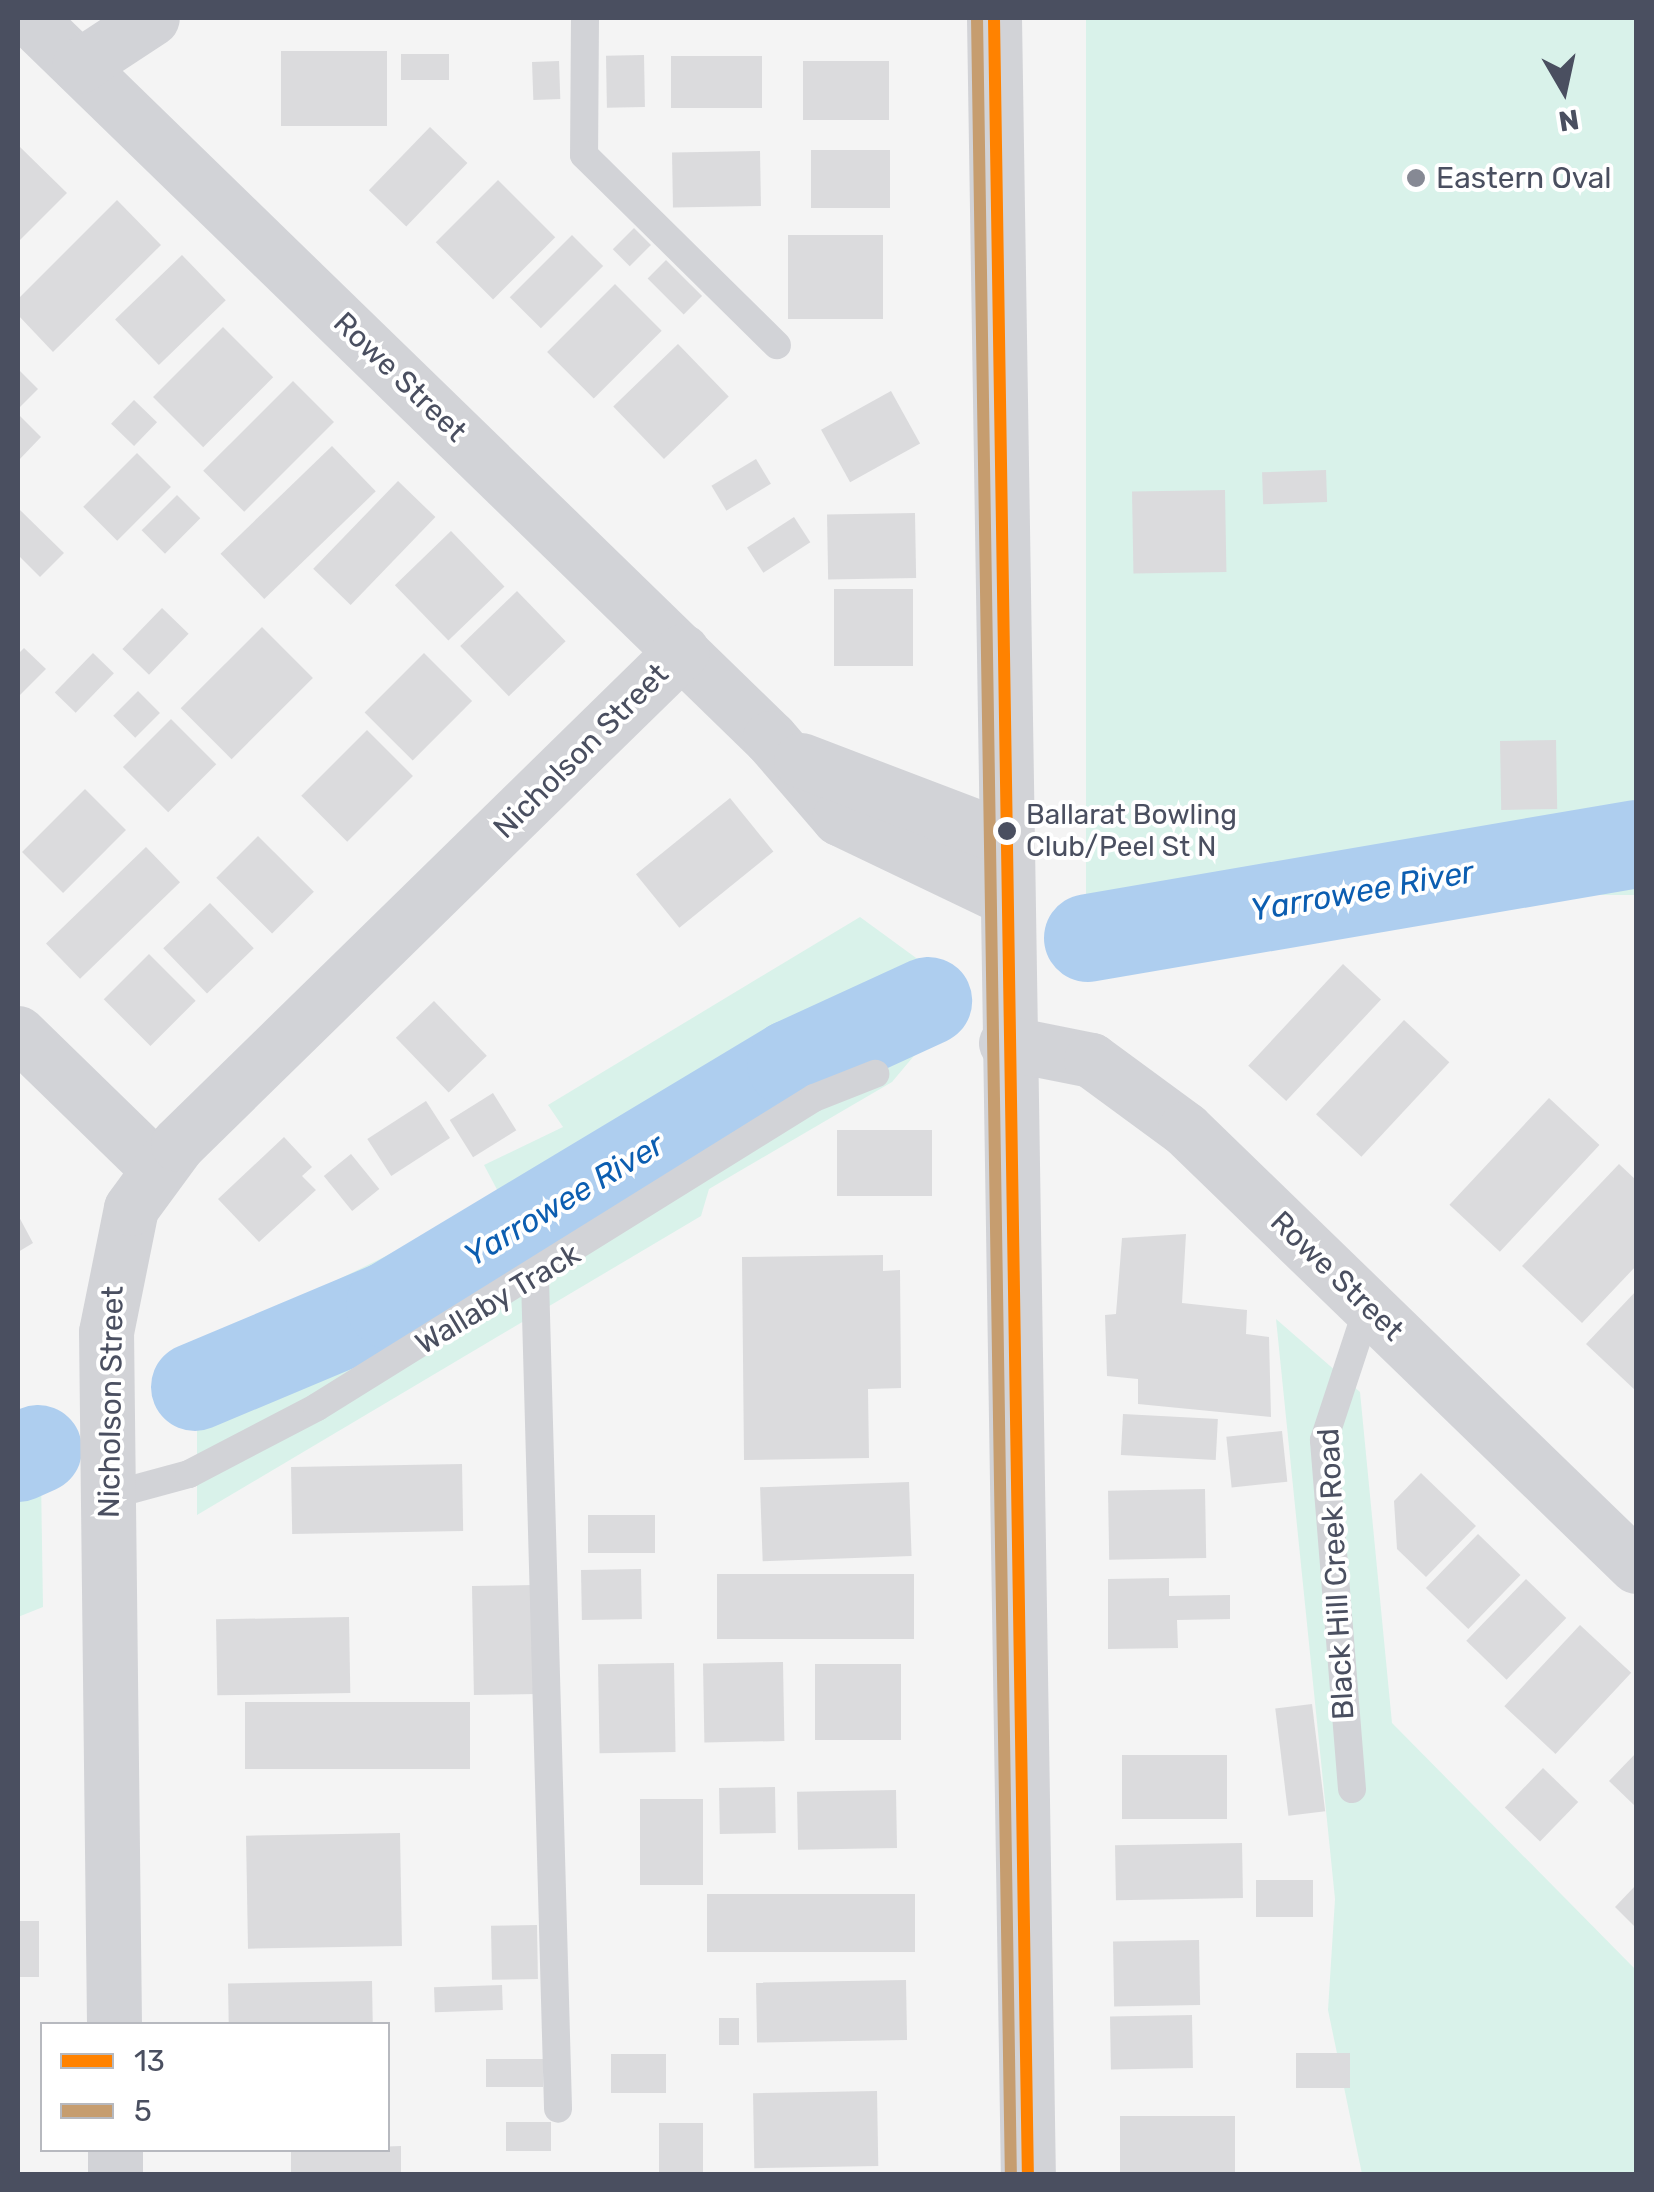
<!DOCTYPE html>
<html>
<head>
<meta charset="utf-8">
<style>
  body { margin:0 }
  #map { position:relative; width:1654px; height:2192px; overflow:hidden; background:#f4f4f4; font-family:Rubik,sans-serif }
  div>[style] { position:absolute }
  .green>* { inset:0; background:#d9f2ea; transform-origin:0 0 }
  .river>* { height:88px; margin:-44px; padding:0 44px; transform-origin:44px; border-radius:44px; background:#aeceef }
  .building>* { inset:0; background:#dbdbdd; transform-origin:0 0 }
  .lane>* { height:28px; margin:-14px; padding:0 14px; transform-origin:14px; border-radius:14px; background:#d2d3d7 }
  .street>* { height:55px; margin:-27.5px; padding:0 27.5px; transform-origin:27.5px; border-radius:27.5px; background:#d2d3d7 }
  .bus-1>* { height:12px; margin:-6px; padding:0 6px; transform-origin:6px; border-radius:6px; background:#ff8200 }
  .bus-2>* { height:12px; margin:-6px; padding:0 6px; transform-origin:6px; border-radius:6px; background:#c69d6f }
  .dots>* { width:28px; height:28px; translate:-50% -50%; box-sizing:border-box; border:5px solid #fff; border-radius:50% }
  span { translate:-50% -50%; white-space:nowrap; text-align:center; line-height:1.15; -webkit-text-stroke:8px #fff; paint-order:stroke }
  .bus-label { font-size:28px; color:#4a4f60 }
  .left { translate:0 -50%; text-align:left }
  .poi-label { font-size:30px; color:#4a4f60 }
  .street-label { font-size:30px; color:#4a4f60 }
  .water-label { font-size:32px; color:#0c5eb1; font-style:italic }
  .frame { position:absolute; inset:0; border:20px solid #4a4f60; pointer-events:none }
  .legend { position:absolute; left:40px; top:2022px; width:350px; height:130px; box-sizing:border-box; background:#fff; border:2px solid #b7b9bf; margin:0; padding:12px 18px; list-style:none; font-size:30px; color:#4a4f60 }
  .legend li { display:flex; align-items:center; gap:20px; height:50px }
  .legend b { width:50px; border:2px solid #b7b9bf }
  .north { position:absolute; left:1514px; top:40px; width:100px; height:100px; -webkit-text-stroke:8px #fff; paint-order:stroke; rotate:171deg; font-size:28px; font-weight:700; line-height:40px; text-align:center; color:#4a4f60 }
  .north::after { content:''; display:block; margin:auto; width:35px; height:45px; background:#4a4f60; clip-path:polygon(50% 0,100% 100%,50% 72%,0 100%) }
</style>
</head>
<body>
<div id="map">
  <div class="green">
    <i style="left:1086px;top:18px;width:550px;height:877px"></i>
    <i style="clip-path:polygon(860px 917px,923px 963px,944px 1020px,892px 1082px,709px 1189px,701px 1216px,197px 1515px,197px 1349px,502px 1199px,484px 1165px,563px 1127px,548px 1105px)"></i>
    <i style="clip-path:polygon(1276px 1319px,1360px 1392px,1392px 1723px,1636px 1970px,1636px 2174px,1362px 2174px,1328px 2010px,1335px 1899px)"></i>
    <i style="clip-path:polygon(40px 1414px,43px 1607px,18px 1617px,18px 1422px)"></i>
  </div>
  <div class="river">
    <i style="left:1088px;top:938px;width:556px;rotate:-9.73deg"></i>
    <i style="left:195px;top:1387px;width:212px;rotate:-22.8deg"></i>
    <i style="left:390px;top:1305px;width:468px;rotate:-31deg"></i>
    <i style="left:791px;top:1064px;width:151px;rotate:-24.7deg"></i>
    <i style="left:18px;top:1458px;width:22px;rotate:-24deg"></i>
  </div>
  <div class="building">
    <i style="left:387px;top:51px;width:75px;height:106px;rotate:90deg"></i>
    <i style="left:449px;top:54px;width:26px;height:48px;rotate:90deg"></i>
    <i style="left:644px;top:55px;width:52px;height:38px;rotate:89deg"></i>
    <i style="left:762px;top:56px;width:52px;height:91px;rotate:90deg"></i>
    <i style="left:559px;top:61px;width:38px;height:27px;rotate:88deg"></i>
    <i style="left:803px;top:61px;width:86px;height:59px"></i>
    <i style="left:430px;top:127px;width:52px;height:88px;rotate:44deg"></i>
    <i style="clip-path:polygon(20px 147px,67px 193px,18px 242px,18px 149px)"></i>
    <i style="left:890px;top:150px;width:58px;height:79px;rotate:90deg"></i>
    <i style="left:760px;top:151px;width:55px;height:88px;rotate:89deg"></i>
    <i style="left:498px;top:180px;width:81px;height:88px;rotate:45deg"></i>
    <i style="clip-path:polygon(117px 200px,161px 245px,53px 352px,18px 315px,18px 299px)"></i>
    <i style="left:634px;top:228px;width:24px;height:30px;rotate:45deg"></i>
    <i style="left:572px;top:235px;width:44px;height:88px;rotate:45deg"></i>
    <i style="left:883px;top:235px;width:84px;height:95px;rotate:90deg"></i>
    <i style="left:182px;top:255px;width:63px;height:93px;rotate:46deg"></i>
    <i style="left:666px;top:260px;width:51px;height:26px;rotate:45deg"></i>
    <i style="left:615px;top:284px;width:66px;height:96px;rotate:45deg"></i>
    <i style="left:223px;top:327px;width:71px;height:99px;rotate:45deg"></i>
    <i style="left:678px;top:344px;width:73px;height:90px;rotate:46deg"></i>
    <i style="clip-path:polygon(18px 369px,38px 389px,18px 409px)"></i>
    <i style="left:293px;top:381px;width:58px;height:127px;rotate:45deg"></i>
    <i style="left:891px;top:391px;width:60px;height:80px;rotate:61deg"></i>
    <i style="left:134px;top:400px;width:32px;height:33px;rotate:44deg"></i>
    <i style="clip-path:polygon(18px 414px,41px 437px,18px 461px)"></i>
    <i style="left:332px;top:446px;width:63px;height:155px;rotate:46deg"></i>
    <i style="left:137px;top:453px;width:48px;height:76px;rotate:45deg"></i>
    <i style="left:756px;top:459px;width:29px;height:52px;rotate:59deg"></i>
    <i style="left:1326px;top:470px;width:32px;height:64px;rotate:88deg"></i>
    <i style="left:398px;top:481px;width:52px;height:122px;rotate:44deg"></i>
    <i style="left:1225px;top:490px;width:82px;height:93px;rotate:89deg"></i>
    <i style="left:177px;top:495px;width:33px;height:50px;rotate:45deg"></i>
    <i style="clip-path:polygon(20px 510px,64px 553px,40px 577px,18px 555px)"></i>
    <i style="left:915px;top:513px;width:65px;height:88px;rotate:89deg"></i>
    <i style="left:794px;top:517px;width:30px;height:56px;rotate:57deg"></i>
    <i style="left:451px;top:531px;width:77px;height:78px;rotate:46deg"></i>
    <i style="left:913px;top:589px;width:77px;height:79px;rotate:90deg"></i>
    <i style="left:517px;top:591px;width:70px;height:79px;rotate:46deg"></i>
    <i style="left:162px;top:608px;width:37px;height:57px;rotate:44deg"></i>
    <i style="left:262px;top:627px;width:72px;height:115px;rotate:45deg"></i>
    <i style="clip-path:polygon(24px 648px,46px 669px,18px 697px,18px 654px)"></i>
    <i style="left:93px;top:653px;width:29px;height:55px;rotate:44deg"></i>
    <i style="left:424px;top:653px;width:68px;height:84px;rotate:45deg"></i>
    <i style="left:138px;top:691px;width:31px;height:35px;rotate:45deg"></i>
    <i style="left:171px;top:719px;width:64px;height:68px;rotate:45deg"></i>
    <i style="left:367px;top:730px;width:65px;height:93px;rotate:45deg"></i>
    <i style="left:1556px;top:740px;width:69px;height:56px;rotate:89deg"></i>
    <i style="left:85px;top:789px;width:58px;height:89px;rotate:45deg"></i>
    <i style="left:730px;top:798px;width:69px;height:121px;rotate:51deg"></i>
    <i style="left:258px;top:836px;width:79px;height:59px;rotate:45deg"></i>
    <i style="left:146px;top:847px;width:49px;height:139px;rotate:46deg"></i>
    <i style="left:210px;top:903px;width:63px;height:65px;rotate:46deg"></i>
    <i style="left:149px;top:954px;width:66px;height:64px;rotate:45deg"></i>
    <i style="left:1343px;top:964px;width:52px;height:139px;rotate:43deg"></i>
    <i style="left:434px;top:1001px;width:76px;height:53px;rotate:46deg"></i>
    <i style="left:1404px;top:1020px;width:62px;height:129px;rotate:43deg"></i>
    <i style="left:493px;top:1093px;width:44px;height:51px;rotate:58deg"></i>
    <i style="left:1549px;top:1098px;width:69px;height:146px;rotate:43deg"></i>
    <i style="left:426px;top:1101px;width:44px;height:70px;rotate:57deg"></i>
    <i style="left:932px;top:1130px;width:66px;height:95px;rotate:90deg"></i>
    <i style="clip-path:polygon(284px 1137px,312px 1167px,302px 1176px,316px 1190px,259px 1242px,218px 1199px)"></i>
    <i style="left:351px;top:1154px;width:45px;height:35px;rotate:51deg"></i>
    <i style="clip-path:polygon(1619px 1164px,1636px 1180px,1636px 1266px,1582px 1323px,1522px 1266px)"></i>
    <i style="clip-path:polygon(18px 1215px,33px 1243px,18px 1252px)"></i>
    <i style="clip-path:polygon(1186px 1234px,1182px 1303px,1247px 1310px,1246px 1334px,1269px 1337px,1271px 1417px,1138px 1404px,1138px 1379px,1107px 1376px,1105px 1315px,1116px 1314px,1122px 1238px)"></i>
    <i style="clip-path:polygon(883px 1255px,883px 1271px,900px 1270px,901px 1388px,868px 1389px,869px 1458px,744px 1460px,742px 1257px)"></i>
    <i style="clip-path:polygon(1636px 1291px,1636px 1391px,1586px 1344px)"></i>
    <i style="left:1123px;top:1414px;width:95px;height:41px;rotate:3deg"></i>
    <i style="left:1282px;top:1431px;width:51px;height:56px;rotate:84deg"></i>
    <i style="left:462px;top:1464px;width:67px;height:171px;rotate:89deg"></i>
    <i style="clip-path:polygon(1421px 1473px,1476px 1526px,1426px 1577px,1397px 1549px,1394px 1501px)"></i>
    <i style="left:909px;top:1482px;width:74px;height:149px;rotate:88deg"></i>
    <i style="left:1205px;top:1489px;width:69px;height:97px;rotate:89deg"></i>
    <i style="left:655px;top:1515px;width:38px;height:67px;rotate:90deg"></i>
    <i style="left:1478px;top:1534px;width:59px;height:75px;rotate:44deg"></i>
    <i style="left:641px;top:1569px;width:50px;height:60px;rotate:89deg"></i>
    <i style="left:914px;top:1574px;width:65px;height:197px;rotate:90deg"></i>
    <i style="clip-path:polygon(1169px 1578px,1169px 1596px,1230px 1595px,1230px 1619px,1177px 1620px,1178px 1648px,1108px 1649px,1108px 1579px)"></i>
    <i style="left:1526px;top:1579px;width:56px;height:86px;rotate:44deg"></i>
    <i style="left:534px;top:1585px;width:109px;height:62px;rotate:89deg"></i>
    <i style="left:349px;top:1617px;width:76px;height:133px;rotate:89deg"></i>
    <i style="left:1580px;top:1625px;width:70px;height:111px;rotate:43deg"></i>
    <i style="left:783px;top:1662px;width:79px;height:80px;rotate:89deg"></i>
    <i style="left:674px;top:1663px;width:89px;height:76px;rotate:89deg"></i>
    <i style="left:901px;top:1664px;width:76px;height:86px;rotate:90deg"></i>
    <i style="left:470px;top:1702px;width:67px;height:225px;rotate:90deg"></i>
    <i style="left:1312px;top:1704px;width:108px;height:37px;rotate:83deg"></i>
    <i style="clip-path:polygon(1636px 1753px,1636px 1807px,1609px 1781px)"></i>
    <i style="left:1227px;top:1755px;width:64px;height:105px;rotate:90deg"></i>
    <i style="left:1543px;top:1768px;width:49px;height:55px;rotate:44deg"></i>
    <i style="left:775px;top:1787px;width:46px;height:56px;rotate:89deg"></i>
    <i style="left:896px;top:1790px;width:58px;height:99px;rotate:89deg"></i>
    <i style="left:703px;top:1799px;width:86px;height:63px;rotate:90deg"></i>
    <i style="left:400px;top:1833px;width:113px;height:154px;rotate:89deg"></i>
    <i style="left:1242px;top:1843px;width:55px;height:127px;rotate:89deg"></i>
    <i style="left:1256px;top:1880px;width:57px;height:37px"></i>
    <i style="clip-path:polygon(1636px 1885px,1636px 1928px,1615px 1907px)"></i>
    <i style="left:915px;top:1894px;width:58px;height:208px;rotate:90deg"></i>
    <i style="left:18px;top:1921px;width:21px;height:56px"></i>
    <i style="left:537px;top:1925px;width:54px;height:46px;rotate:89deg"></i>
    <i style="left:1199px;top:1940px;width:65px;height:86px;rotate:89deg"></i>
    <i style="left:906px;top:1980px;width:60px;height:150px;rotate:89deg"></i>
    <i style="left:372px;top:1981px;width:43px;height:144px;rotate:89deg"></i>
    <i style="left:502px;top:1985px;width:25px;height:68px;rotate:88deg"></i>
    <i style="left:1192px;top:2015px;width:53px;height:82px;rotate:89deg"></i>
    <i style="left:719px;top:2018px;width:20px;height:27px"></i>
    <i style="left:1296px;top:2053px;width:54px;height:35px"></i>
    <i style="left:666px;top:2054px;width:39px;height:55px;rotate:90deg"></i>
    <i style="left:543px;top:2059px;width:28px;height:57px;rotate:90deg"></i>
    <i style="left:877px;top:2091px;width:75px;height:124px;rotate:89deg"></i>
    <i style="left:1235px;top:2116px;width:58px;height:115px;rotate:90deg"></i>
    <i style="left:551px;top:2122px;width:29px;height:45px;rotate:90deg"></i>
    <i style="left:703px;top:2123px;width:51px;height:44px;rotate:90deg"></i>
    <i style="clip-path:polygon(401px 2146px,401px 2174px,291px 2174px,291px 2150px)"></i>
  </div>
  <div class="lane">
    <i style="left:585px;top:18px;width:137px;rotate:90.4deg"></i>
    <i style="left:584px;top:155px;width:271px;rotate:44.6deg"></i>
    <i style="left:535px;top:1279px;width:830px;rotate:88.41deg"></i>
    <i style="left:108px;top:1496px;width:84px;rotate:-15.2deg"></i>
    <i style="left:189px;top:1474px;width:144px;rotate:-27.6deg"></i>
    <i style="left:317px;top:1407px;width:585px;rotate:-31.87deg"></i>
    <i style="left:814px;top:1098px;width:66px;rotate:-21.5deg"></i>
    <i style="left:1352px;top:1789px;width:350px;rotate:-94.6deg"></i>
    <i style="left:1324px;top:1440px;width:141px;rotate:-71.8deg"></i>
  </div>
  <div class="street">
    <i style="left:29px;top:18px;width:1033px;rotate:44.18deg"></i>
    <i style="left:770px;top:738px;width:106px;rotate:49.2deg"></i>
    <i style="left:839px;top:818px;width:183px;rotate:25.6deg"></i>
    <i style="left:994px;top:18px;width:2156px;rotate:89.1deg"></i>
    <i style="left:79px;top:66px;width:87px;rotate:-33.3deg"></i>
    <i style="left:801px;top:760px;width:216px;rotate:20.9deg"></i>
    <i style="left:18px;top:1033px;width:192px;rotate:44.2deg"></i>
    <i style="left:1006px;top:1043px;width:87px;rotate:11.3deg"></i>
    <i style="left:1091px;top:1060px;width:117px;rotate:36.3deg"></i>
    <i style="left:1185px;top:1129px;width:628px;rotate:44.1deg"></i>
    <i style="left:114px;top:2024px;width:692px;rotate:-90.66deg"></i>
    <i style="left:106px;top:1332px;width:126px;rotate:-78.6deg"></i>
    <i style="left:131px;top:1208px;width:79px;rotate:-53.7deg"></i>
    <i style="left:178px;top:1144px;width:705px;rotate:-44.37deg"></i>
    <i style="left:115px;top:2150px;width:24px;rotate:90deg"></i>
  </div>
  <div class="bus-1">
    <i style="left:994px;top:18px;width:2156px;rotate:89.1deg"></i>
  </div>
  <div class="bus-2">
    <i style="left:977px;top:18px;width:2156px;rotate:89.1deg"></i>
  </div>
  <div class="dots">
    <i style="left:1416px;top:178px;background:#868994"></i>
    <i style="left:1007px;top:831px;background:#4a4f60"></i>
  </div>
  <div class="bus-label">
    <span class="left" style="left:1026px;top:831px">Ballarat Bowling<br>Club/Peel St N</span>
  </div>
  <div class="poi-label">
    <span class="left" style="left:1436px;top:178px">Eastern Oval</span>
  </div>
  <div class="street-label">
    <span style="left:400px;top:377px;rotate:44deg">Rowe Street</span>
    <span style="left:581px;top:751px;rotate:-45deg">Nicholson Street</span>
    <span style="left:1337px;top:1276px;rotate:44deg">Rowe Street</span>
    <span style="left:498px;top:1299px;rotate:-31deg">Wallaby Track</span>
    <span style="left:111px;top:1402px;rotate:-89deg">Nicholson Street</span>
    <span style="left:1336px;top:1574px;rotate:-93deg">Black Hill Creek Road</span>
  </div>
  <div class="water-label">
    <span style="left:1362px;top:891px;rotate:-10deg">Yarrowee River</span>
    <span style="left:564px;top:1200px;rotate:-31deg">Yarrowee River</span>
  </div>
  <div class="frame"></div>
  <ul class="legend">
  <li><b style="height:12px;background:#ff8200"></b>13</li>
  <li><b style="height:12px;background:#c69d6f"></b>5</li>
  </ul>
  <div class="north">N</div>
</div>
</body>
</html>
